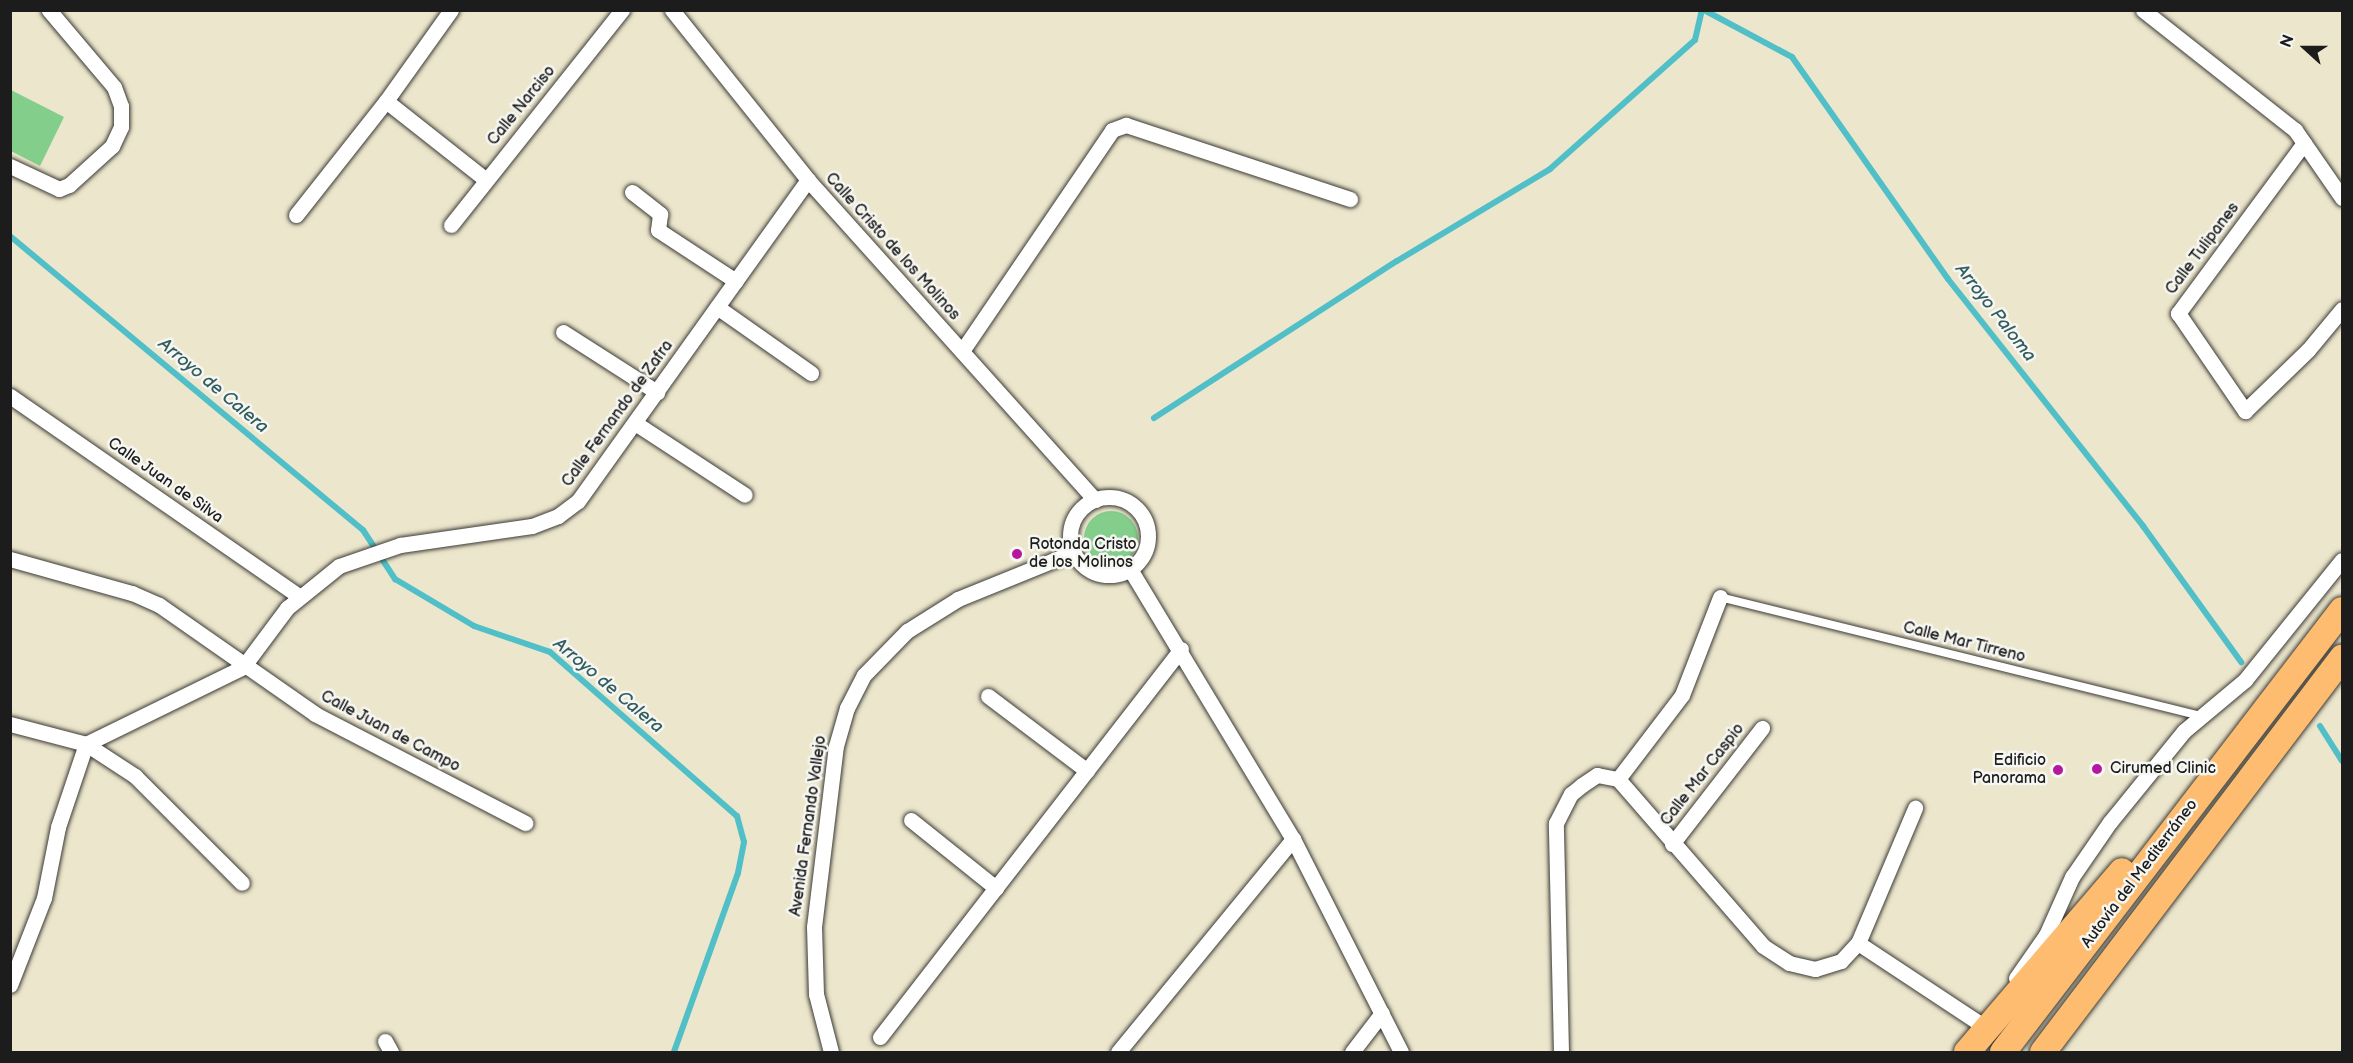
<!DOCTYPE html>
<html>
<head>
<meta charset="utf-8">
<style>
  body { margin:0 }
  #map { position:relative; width:2353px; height:1063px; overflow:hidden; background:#ece6cc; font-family:"Balsamiq Sans",sans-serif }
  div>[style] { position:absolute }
  .green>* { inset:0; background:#84ce8b }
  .round { border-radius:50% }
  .stream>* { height:6px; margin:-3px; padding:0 3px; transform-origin:3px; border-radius:3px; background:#51bfc7 }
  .roads { filter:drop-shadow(0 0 2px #3b3a36) drop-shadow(0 0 2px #3b3a36) }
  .service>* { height:8px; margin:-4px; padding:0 4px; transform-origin:4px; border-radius:4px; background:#fff }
  .minor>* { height:15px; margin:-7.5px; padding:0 7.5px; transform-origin:7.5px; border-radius:7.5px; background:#fff }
  .minor>.ring { margin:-7.5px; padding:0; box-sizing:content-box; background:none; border:15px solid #fff; border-radius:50% }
  .trunk>* { height:26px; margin:-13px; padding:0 13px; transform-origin:13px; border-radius:13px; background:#fdbc6f }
  .dots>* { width:16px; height:16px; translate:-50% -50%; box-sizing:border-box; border:3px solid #f6f6f2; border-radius:50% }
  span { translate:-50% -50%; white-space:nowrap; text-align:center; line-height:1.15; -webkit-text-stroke:5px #f6f6f2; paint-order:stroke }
  .street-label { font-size:16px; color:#1c1c1c }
  .poi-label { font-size:16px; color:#1c1c1c }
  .left { translate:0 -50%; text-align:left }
  .right { translate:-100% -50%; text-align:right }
  .water-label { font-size:18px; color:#315d60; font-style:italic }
  .frame { position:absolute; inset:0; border:12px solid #1c1c1c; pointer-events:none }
  .north { position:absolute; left:2275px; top:18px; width:60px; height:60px; -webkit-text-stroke:4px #f6f6f2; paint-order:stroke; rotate:291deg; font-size:16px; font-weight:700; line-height:24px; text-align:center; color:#1c1c1c }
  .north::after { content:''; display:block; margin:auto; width:21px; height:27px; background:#1c1c1c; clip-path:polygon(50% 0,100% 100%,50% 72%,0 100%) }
</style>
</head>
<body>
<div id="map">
  <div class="green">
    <i style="clip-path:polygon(11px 90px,64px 117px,40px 166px,11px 151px)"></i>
    <i class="round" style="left:1084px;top:511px;width:54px;height:54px"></i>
  </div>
  <div class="stream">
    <i style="left:1704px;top:10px;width:100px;rotate:28.1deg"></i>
    <i style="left:1792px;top:57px;width:271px;rotate:54.9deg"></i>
    <i style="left:1948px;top:279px;width:315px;rotate:51.7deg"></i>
    <i style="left:2143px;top:526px;width:168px;rotate:54.2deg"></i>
    <i style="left:10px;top:236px;width:459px;rotate:39.8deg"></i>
    <i style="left:363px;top:530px;width:59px;rotate:56.9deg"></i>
    <i style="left:395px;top:579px;width:92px;rotate:30.7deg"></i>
    <i style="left:474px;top:626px;width:80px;rotate:18.9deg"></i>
    <i style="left:550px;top:652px;width:249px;rotate:41.3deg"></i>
    <i style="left:737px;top:816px;width:27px;rotate:75deg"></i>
    <i style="left:744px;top:842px;width:32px;rotate:101deg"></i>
    <i style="left:738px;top:873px;width:190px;rotate:109.7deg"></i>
    <i style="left:1154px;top:418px;width:289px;rotate:-32.9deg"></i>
    <i style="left:1397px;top:261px;width:179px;rotate:-31deg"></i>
    <i style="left:1550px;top:169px;width:194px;rotate:-41.7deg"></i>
    <i style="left:1695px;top:40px;width:31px;rotate:-77deg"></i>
    <i style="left:2320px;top:726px;width:41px;rotate:57.8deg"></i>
  </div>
  <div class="roads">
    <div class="service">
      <i style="left:1720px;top:597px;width:496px;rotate:13.9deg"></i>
    </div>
    <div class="minor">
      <i style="left:672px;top:10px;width:218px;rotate:51.3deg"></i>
      <i style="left:808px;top:180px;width:430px;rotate:48.1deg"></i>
      <i style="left:2143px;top:10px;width:194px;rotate:38.3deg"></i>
      <i style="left:2295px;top:130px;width:83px;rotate:55.3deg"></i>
      <i style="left:386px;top:101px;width:127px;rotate:38.3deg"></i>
      <i style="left:2304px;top:143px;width:212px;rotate:126.5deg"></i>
      <i style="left:2178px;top:313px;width:119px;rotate:55.6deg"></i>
      <i style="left:2245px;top:411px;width:88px;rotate:-44.1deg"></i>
      <i style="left:2308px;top:350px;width:53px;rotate:-50.3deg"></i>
      <i style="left:10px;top:166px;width:54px;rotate:25.1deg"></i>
      <i style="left:59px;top:189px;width:11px;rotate:-22deg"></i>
      <i style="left:69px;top:185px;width:58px;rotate:-42.2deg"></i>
      <i style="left:112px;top:146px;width:21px;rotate:-65deg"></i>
      <i style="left:121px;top:127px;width:21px;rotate:-90deg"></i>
      <i style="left:121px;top:106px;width:20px;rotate:-110deg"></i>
      <i style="left:114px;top:87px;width:101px;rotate:-130.2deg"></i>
      <i style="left:632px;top:192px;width:36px;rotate:38deg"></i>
      <i style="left:660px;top:214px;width:16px;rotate:97deg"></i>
      <i style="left:658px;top:230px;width:93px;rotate:33.2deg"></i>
      <i style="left:296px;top:215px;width:145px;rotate:-51.7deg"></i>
      <i style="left:386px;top:101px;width:112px;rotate:-54.5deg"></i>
      <i style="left:451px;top:225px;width:275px;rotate:-51.5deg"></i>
      <i style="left:717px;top:307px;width:115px;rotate:35.1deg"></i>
      <i style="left:563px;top:332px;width:112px;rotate:32.6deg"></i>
      <i style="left:962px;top:351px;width:267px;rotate:-55.8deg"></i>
      <i style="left:1112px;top:130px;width:15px;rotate:-20deg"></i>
      <i style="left:1126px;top:125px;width:236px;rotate:18.3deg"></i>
      <i style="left:10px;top:396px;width:351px;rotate:34.7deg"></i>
      <i style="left:635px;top:423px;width:131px;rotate:33.2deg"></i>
      <i class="ring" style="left:1070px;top:497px;width:63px;height:63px"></i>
      <i style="left:10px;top:559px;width:127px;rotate:15.6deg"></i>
      <i style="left:132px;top:593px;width:30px;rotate:24deg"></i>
      <i style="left:159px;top:605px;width:190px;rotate:34.9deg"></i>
      <i style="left:315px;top:714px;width:237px;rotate:27.4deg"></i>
      <i style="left:1130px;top:569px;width:315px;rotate:58.9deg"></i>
      <i style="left:1293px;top:839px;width:239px;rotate:63.1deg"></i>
      <i style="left:988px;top:696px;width:124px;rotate:37.1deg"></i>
      <i style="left:10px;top:724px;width:79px;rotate:14.7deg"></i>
      <i style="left:86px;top:744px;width:59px;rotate:33.1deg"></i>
      <i style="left:135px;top:776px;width:151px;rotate:45deg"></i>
      <i style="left:1618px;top:779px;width:106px;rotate:-52.7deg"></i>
      <i style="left:1682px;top:695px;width:105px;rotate:-68.8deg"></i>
      <i style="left:911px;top:820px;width:109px;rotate:38.7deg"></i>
      <i style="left:1672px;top:844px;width:147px;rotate:-52.2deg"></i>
      <i style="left:1858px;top:943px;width:156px;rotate:33.5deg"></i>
      <i style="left:2016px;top:978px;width:52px;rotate:-55.1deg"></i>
      <i style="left:2046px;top:935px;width:64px;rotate:-65.9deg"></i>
      <i style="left:2072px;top:877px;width:67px;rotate:-55.4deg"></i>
      <i style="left:2110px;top:822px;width:117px;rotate:-50.9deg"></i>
      <i style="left:2184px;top:731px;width:80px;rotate:-39.9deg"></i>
      <i style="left:2245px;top:680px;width:154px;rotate:-51.1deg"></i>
      <i style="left:10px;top:985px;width:93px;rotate:-68.7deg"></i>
      <i style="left:44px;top:898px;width:72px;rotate:-78.8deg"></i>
      <i style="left:58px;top:827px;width:88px;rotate:-71.4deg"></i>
      <i style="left:86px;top:744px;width:175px;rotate:-26.1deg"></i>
      <i style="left:243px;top:667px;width:74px;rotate:-53.3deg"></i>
      <i style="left:287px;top:608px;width:67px;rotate:-38.9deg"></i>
      <i style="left:339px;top:566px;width:65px;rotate:-19deg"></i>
      <i style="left:400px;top:545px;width:133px;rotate:-8.2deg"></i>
      <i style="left:532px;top:526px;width:28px;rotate:-21deg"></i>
      <i style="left:558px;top:516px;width:25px;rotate:-37deg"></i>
      <i style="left:578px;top:501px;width:395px;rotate:-54.4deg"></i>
      <i style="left:880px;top:1037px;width:491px;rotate:-52.2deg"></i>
      <i style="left:385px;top:1041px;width:13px;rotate:61deg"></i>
      <i style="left:831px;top:1052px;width:60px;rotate:-104.5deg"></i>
      <i style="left:816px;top:994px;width:67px;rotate:-91.7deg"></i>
      <i style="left:814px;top:927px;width:182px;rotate:-83.1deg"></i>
      <i style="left:836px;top:746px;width:40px;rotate:-74deg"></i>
      <i style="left:847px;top:708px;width:37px;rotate:-63deg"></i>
      <i style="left:864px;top:675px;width:62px;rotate:-45.7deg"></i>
      <i style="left:907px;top:631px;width:60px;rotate:-32.1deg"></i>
      <i style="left:958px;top:599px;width:125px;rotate:-22.1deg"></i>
      <i style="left:1118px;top:1052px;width:276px;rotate:-50.6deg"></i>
      <i style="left:1352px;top:1052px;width:49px;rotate:-52.4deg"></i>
      <i style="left:1561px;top:1052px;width:229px;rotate:-91.3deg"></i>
      <i style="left:1556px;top:823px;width:33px;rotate:-63deg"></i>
      <i style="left:1571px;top:794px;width:14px;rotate:-39deg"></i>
      <i style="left:1582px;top:785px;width:18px;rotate:-34deg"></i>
      <i style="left:1597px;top:775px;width:21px;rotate:11deg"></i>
      <i style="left:1618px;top:779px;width:221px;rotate:49deg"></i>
      <i style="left:1763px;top:946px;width:31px;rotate:33deg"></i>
      <i style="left:1789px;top:963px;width:27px;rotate:13deg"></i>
      <i style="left:1815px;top:969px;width:27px;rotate:-17deg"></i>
      <i style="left:1841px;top:961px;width:25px;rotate:-47deg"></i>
      <i style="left:1858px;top:943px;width:147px;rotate:-67.1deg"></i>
    </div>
    <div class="trunk">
      <i style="left:1967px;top:1052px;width:238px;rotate:-49.4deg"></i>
      <i style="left:2003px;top:1052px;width:557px;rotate:-52.51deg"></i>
      <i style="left:2043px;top:1052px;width:495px;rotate:-52.8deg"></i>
    </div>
  </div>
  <div class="dots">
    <i style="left:1017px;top:554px;background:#b5179e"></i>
    <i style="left:2097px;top:769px;background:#b5179e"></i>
    <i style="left:2058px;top:770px;background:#b5179e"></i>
  </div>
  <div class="street-label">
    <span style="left:522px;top:106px;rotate:-51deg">Calle Narciso</span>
    <span style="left:892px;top:247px;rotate:48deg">Calle Cristo de los Molinos</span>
    <span style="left:2203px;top:249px;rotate:-53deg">Calle Tulipanes</span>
    <span style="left:618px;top:414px;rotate:-54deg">Calle Fernando de Zafra</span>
    <span style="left:165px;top:481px;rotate:35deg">Calle Juan de Silva</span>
    <span style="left:1964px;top:643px;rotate:14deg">Calle Mar Tirreno</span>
    <span style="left:390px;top:732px;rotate:28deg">Calle Juan de Campo</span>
    <span style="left:1703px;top:775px;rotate:-52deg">Calle Mar Caspio</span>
    <span style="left:809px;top:826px;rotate:-82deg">Avenida Fernando Vallejo</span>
    <span style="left:2140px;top:874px;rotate:-53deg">Autovía del Mediterráneo</span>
  </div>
  <div class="poi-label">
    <span class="left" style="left:1029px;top:554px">Rotonda Cristo<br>de los Molinos</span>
    <span class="right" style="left:2046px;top:770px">Edificio<br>Panorama</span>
    <span class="left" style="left:2110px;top:769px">Cirumed Clinic</span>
  </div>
  <div class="water-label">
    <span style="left:1995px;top:313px;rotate:52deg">Arroyo Paloma</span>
    <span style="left:213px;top:386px;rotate:40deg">Arroyo de Calera</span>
    <span style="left:608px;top:686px;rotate:40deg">Arroyo de Calera</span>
  </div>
  <div class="frame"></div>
  <div class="north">N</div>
</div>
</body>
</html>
